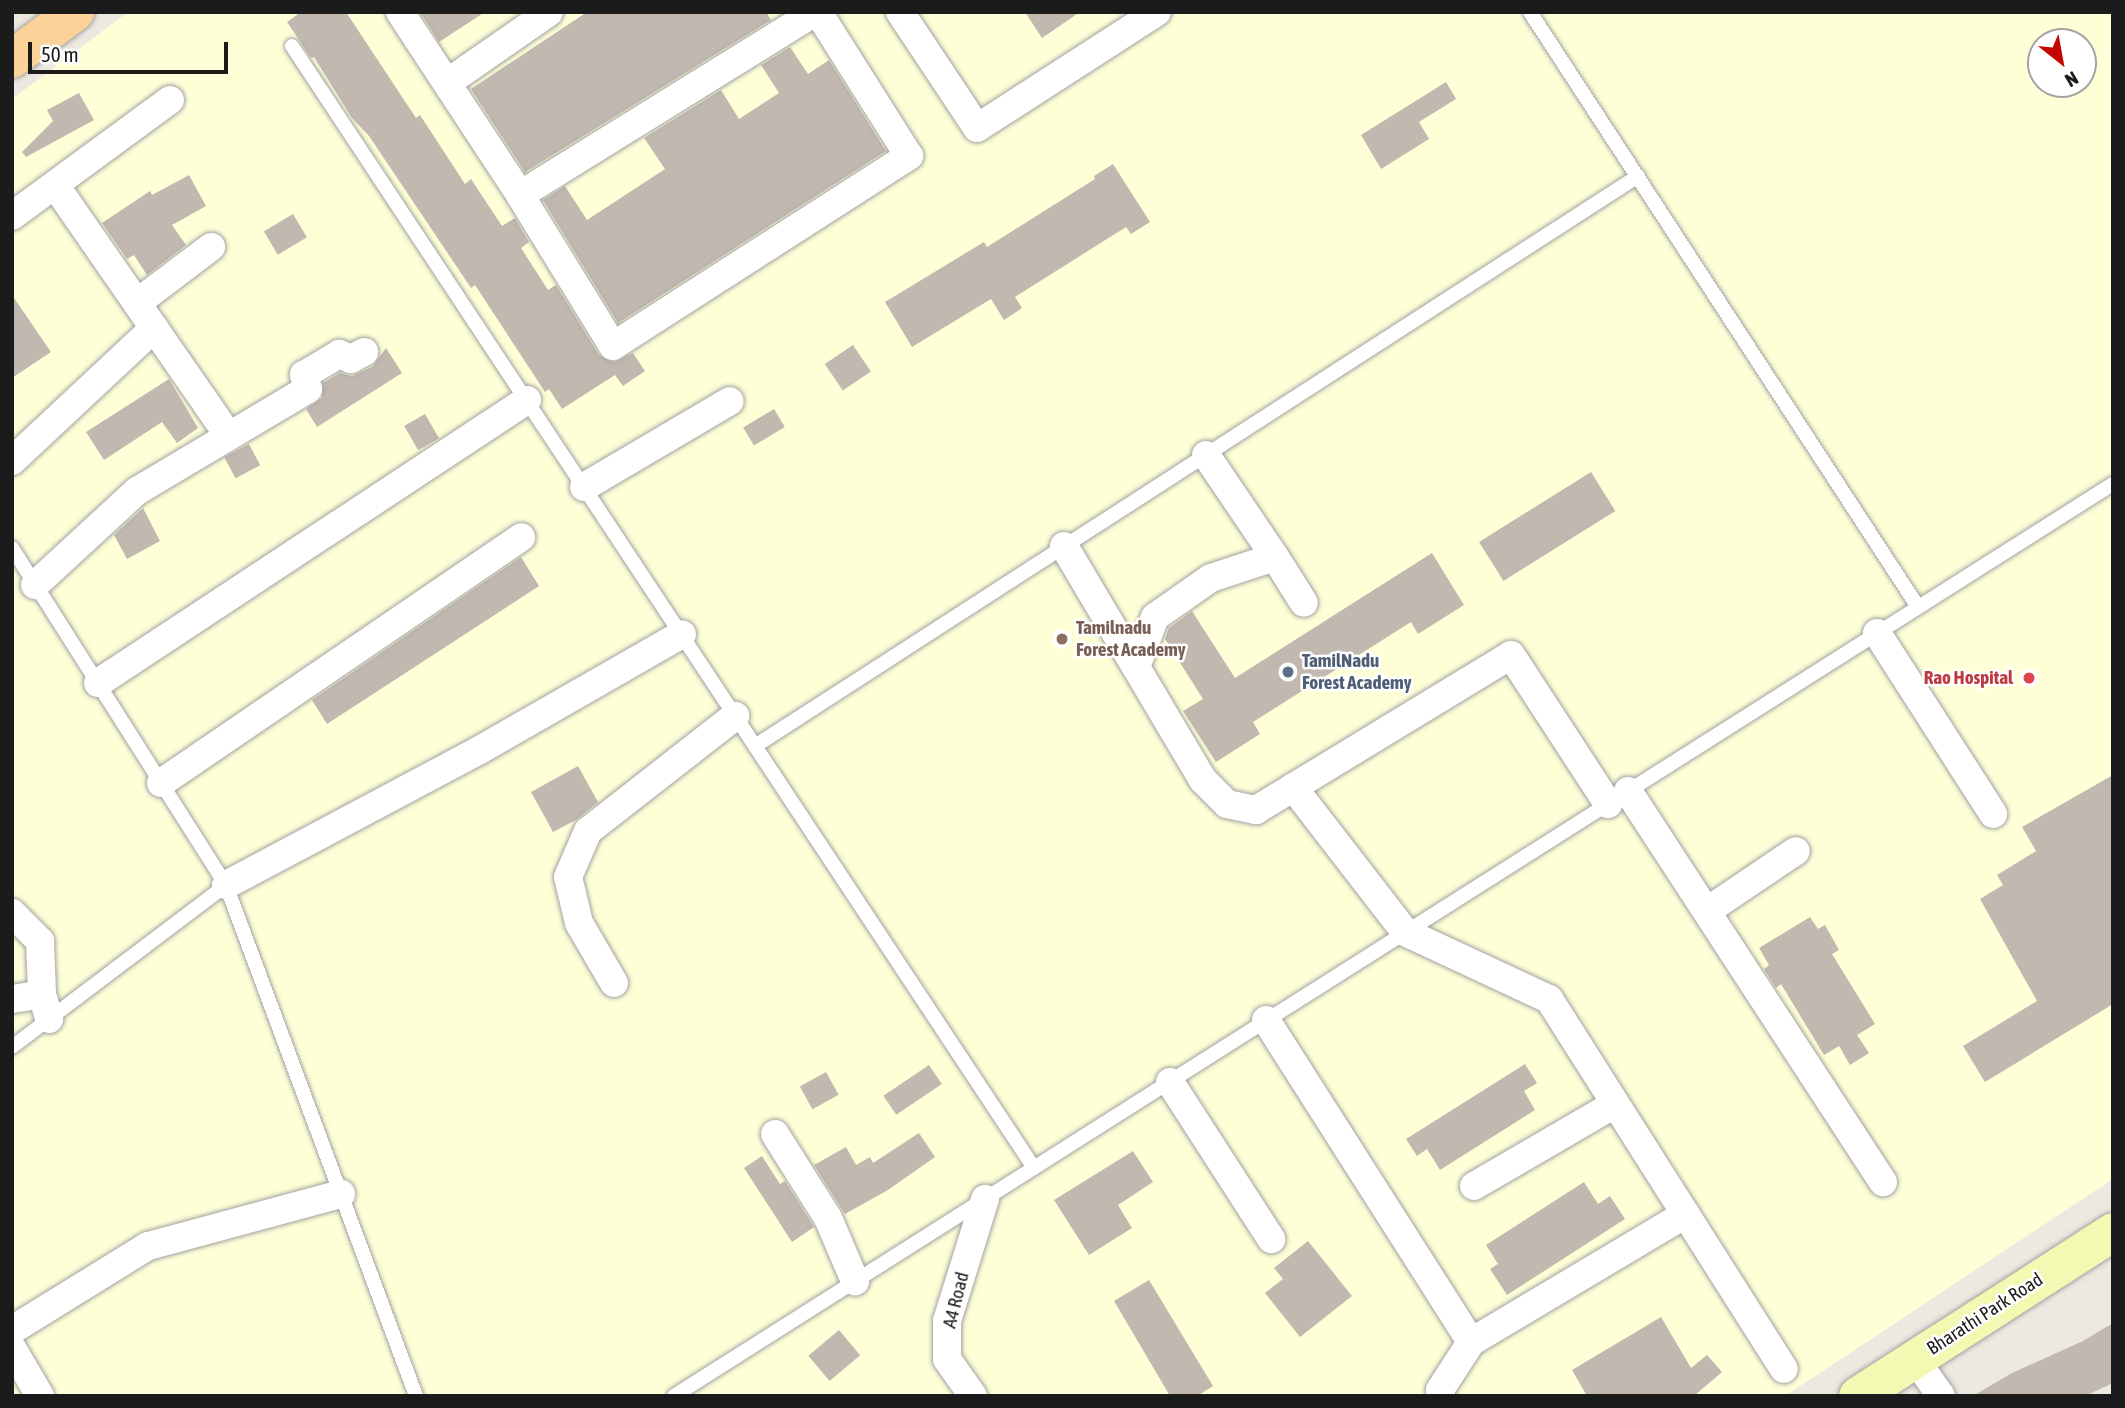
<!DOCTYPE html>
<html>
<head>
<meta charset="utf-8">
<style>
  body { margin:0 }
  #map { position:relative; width:2125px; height:1408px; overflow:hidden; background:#ede9e0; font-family:"Asap Condensed",sans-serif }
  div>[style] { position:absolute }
  .education>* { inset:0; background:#feffd7 }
  .building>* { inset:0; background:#c1b8b0; transform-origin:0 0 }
  .roads { filter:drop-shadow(0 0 2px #a2a2a2) drop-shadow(0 0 2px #a2a2a2) }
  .lane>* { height:14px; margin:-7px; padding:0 7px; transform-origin:7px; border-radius:7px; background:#fff }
  .street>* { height:28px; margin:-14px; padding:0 14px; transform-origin:14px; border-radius:14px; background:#fff }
  .secondary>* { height:38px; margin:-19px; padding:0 19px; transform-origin:19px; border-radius:19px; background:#f3f9b2 }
  .primary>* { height:38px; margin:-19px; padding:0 19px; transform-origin:19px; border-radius:19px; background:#fbd297 }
  .dots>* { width:19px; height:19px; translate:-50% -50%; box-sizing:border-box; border:4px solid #fff; border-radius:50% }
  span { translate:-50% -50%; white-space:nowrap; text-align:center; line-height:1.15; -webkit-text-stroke:5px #fff; paint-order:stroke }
  .education-label { font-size:19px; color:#785e54; font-weight:700 }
  .left { translate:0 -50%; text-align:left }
  .service-label { font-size:19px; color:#4e5e75; font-weight:700 }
  .health-label { font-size:19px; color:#be3a42; font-weight:700 }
  .right { translate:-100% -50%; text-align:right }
  .street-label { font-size:19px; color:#1b1b1b }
  .frame { position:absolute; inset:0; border:14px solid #1b1b1b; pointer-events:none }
  .north { position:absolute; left:2027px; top:28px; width:70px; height:70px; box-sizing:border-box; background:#fff; border:2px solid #a4a4a4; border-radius:50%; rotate:149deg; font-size:19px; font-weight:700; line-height:28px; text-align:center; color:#1b1b1b }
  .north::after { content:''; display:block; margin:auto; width:24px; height:32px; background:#c50501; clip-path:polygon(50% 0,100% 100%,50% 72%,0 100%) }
  .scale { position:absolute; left:28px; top:42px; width:200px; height:32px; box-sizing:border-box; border:4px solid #1b1b1b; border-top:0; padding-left:9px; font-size:21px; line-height:24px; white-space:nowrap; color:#1b1b1b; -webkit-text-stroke:5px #fff; paint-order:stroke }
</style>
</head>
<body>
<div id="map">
  <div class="education">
    <i style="clip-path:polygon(evenodd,128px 12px,2113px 12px,2113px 1179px,1785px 1396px,12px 1396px,12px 99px,128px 12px,2041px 42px,2083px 42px,2083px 84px,2041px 84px,2041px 42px)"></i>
  </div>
  <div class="building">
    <i style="clip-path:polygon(301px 12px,346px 12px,416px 118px,420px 115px,465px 184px,471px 179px,502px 226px,515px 218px,529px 242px,521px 248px,548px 290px,556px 285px,599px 355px,614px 362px,633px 353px,645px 371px,623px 386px,615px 375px,562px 409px,549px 389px,545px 392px,475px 285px,471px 288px,369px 136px,352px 118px,314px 57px,311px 58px,287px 22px)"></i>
    <i style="clip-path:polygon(420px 12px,485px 12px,439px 42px)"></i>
    <i style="clip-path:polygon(587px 12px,766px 12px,771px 20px,525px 172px,471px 89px)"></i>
    <i style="clip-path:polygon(1025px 12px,1080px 12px,1042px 38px)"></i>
    <i style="clip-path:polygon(790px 47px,808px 74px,829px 60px,886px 151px,618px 323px,543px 200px,565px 186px,587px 220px,665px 169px,644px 138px,721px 90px,739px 119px,779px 93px,761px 65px)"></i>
    <i style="clip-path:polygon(1446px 82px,1456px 99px,1419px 122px,1429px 139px,1381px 169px,1361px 135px)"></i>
    <i style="clip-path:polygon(79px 93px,94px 120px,26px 157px,22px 152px,53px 121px,47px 110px)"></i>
    <i style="clip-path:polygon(1113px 164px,1150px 222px,1131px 234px,1126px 227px,1015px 297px,1022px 308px,1004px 320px,991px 299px,912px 347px,885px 302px,984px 242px,987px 247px,1095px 179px,1094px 176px)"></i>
    <i style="clip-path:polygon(189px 175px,206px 206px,172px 225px,186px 245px,147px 275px,134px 255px,127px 259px,102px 223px,150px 191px,152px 195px)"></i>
    <i style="left:293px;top:214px;width:27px;height:34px;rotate:59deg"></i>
    <i style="clip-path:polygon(12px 295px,51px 352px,12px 378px)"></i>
    <i style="left:853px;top:345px;width:32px;height:34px;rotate:56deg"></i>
    <i style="clip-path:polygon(386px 348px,402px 373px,317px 427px,306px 409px,322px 398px,323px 383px,340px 373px,352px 376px,372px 367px)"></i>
    <i style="clip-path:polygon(169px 379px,198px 428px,177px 443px,162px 422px,104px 460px,86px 432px)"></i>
    <i style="left:774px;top:409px;width:21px;height:36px;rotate:59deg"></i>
    <i style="left:425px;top:414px;width:28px;height:24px;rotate:60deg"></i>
    <i style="left:249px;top:444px;width:24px;height:28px;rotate:62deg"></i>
    <i style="left:1591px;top:472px;width:46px;height:132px;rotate:58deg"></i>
    <i style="clip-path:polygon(143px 508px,160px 541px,127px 559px,114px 535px)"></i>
    <i style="clip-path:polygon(1432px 553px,1464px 605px,1418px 634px,1411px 622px,1253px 722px,1260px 734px,1216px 762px,1183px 711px,1203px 699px,1165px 639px,1169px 628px,1192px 611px,1235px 678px)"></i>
    <i style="clip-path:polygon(521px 557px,539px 586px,327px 724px,312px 700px)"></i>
    <i style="clip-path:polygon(578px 766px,598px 802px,576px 820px,553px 832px,531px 792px)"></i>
    <i style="clip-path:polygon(2113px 775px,2113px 1004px,1985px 1082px,1963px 1046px,2037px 1001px,1980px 899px,2003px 885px,1997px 875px,2036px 851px,2022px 827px)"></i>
    <i style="clip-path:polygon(1810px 917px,1818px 929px,1825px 925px,1839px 950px,1832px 954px,1875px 1024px,1857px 1035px,1869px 1053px,1850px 1065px,1839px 1046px,1824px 1055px,1781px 984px,1776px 988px,1764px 969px,1769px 965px,1759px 948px)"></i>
    <i style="clip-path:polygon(1525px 1064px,1537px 1083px,1524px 1091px,1535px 1110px,1440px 1170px,1427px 1149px,1417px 1156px,1406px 1139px)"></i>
    <i style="left:929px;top:1065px;width:23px;height:55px;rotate:56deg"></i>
    <i style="left:826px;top:1072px;width:26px;height:30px;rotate:61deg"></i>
    <i style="clip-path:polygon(919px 1133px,935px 1157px,888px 1190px,845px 1214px,814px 1165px,846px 1147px,856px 1165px,870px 1157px,873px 1163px)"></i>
    <i style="clip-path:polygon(1133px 1151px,1153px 1182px,1118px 1205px,1132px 1228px,1089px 1255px,1054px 1200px)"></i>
    <i style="clip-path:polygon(762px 1156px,780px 1184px,785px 1181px,814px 1227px,792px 1242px,744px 1168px)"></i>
    <i style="clip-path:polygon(1584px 1182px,1598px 1204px,1610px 1196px,1625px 1219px,1507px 1295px,1490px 1269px,1498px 1264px,1486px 1245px)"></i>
    <i style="clip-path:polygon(1308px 1241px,1352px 1296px,1300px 1337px,1265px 1293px,1283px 1279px,1274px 1268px)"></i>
    <i style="clip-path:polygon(1149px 1280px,1213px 1386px,1197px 1396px,1170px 1396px,1114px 1301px)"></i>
    <i style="clip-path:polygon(1661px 1317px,1691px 1368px,1707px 1355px,1722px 1372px,1694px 1396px,1587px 1396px,1572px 1370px)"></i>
    <i style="clip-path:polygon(2113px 1323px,2113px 1383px,2085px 1396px,1973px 1396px,2012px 1373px,2083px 1341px)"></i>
    <i style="left:839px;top:1330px;width:33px;height:40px;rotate:50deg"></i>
  </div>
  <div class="roads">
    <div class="lane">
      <i style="left:1530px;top:12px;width:710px;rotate:56.89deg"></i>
      <i style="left:292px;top:46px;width:1345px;rotate:56.52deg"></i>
      <i style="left:12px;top:548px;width:399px;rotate:57.6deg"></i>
      <i style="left:226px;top:885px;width:545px;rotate:69.6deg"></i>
      <i style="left:755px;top:746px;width:1051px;rotate:-32.84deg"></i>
      <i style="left:12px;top:1047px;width:268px;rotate:-37.1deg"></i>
      <i style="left:674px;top:1396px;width:1704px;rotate:-32.37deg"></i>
    </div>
    <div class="street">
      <i style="left:400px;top:12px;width:219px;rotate:56.7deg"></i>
      <i style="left:520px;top:195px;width:177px;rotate:58.4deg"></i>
      <i style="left:613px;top:346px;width:352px;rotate:-32.7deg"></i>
      <i style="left:909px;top:156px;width:170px;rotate:-122.3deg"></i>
      <i style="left:900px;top:12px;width:139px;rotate:56.4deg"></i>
      <i style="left:977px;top:128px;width:214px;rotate:-32.8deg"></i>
      <i style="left:447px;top:83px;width:124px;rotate:-34.8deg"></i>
      <i style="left:55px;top:185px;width:305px;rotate:55.3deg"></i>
      <i style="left:520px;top:195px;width:347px;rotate:-31.8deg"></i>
      <i style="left:12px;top:216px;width:196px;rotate:-36.3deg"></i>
      <i style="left:137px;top:303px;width:93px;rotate:-37.1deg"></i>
      <i style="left:12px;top:461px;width:195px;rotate:-43.1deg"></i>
      <i style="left:584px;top:487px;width:169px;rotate:-30.5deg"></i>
      <i style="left:1064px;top:546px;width:272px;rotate:59.3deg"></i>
      <i style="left:1203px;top:780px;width:34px;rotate:45deg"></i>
      <i style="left:1227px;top:804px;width:30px;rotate:12deg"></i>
      <i style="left:1256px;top:810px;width:298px;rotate:-31.3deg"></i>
      <i style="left:1511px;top:655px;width:178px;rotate:56.9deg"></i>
      <i style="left:1275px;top:557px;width:54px;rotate:57.8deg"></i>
      <i style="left:35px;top:585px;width:139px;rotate:-42.7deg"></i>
      <i style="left:137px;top:491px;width:199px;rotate:-30.8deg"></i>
      <i style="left:308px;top:389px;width:15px;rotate:-106deg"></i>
      <i style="left:304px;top:375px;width:41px;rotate:-31deg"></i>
      <i style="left:339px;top:354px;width:13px;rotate:23deg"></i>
      <i style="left:351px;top:359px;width:15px;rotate:-28deg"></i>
      <i style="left:1877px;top:633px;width:215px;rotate:57.3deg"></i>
      <i style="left:1136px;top:667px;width:53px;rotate:-69.2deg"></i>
      <i style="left:1155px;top:617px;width:68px;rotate:-34.9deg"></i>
      <i style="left:1211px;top:578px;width:67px;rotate:-18.2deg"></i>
      <i style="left:1275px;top:557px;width:123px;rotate:-124.1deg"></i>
      <i style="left:98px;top:683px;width:514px;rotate:-33.41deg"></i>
      <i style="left:161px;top:783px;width:436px;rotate:-34.3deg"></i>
      <i style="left:1293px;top:787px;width:183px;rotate:52.3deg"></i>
      <i style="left:1405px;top:932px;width:159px;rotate:25deg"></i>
      <i style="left:1549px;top:999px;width:438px;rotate:57.6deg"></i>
      <i style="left:1628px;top:791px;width:467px;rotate:56.9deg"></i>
      <i style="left:226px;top:885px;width:285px;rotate:-28deg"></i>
      <i style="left:478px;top:751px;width:235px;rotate:-29.8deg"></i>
      <i style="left:1707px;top:911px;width:107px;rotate:-34deg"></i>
      <i style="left:12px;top:913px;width:40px;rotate:45deg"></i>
      <i style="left:40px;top:941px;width:53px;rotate:87.8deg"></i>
      <i style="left:42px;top:994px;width:26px;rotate:74deg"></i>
      <i style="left:614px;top:983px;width:69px;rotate:-120.3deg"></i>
      <i style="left:579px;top:923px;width:47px;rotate:-103.4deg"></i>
      <i style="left:568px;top:877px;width:50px;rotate:-66.5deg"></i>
      <i style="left:588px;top:831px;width:187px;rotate:-38deg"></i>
      <i style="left:12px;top:999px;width:30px;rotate:-9deg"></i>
      <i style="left:1266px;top:1020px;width:382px;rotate:57.5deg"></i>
      <i style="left:1170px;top:1082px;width:187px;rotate:57.2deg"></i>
      <i style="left:775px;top:1134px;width:99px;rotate:57.8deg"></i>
      <i style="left:828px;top:1218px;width:69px;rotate:66.8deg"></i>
      <i style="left:1474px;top:1186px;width:163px;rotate:-30.2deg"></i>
      <i style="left:12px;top:1330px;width:160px;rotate:-31.7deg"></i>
      <i style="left:148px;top:1246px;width:200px;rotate:-15.1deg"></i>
      <i style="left:12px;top:1348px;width:56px;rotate:59.7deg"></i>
      <i style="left:1915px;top:1359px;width:45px;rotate:54.9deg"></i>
      <i style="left:973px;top:1396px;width:45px;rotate:-125.1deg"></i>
      <i style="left:947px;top:1359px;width:38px;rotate:-90deg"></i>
      <i style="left:947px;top:1321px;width:128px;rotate:-72.7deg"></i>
      <i style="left:1441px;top:1396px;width:6px;rotate:-99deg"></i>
      <i style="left:1440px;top:1390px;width:57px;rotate:-57.1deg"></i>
      <i style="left:1471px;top:1342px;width:250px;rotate:-30.8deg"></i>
    </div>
    <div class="secondary">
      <i style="left:1858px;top:1396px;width:303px;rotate:-32.7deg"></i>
    </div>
    <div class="primary">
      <i style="left:12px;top:59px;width:79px;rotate:-36.7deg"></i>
    </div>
  </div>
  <div class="dots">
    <i style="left:1062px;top:639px;background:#8d6e63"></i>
    <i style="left:1288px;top:672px;background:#5c6f8a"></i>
    <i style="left:2029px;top:678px;background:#e0444e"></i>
  </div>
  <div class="education-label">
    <span class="left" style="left:1076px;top:639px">Tamilnadu<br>Forest Academy</span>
  </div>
  <div class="service-label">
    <span class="left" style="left:1302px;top:672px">TamilNadu<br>Forest Academy</span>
  </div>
  <div class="health-label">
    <span class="right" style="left:2013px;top:678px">Rao Hospital</span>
  </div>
  <div class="street-label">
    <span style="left:956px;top:1300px;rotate:-76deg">A4 Road</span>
    <span style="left:1985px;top:1314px;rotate:-33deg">Bharathi Park Road</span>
  </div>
  <div class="frame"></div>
  <div class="north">N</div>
  <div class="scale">50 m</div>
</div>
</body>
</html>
